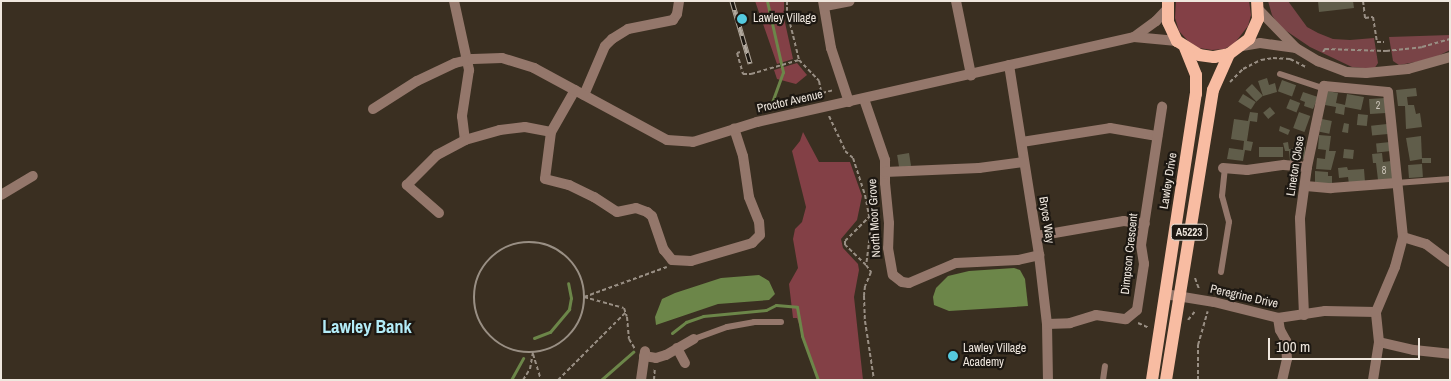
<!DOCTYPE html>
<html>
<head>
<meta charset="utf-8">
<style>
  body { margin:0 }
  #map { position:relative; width:1451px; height:381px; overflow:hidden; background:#3a2f21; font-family:"Archivo Narrow",sans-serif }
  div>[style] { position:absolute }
  .green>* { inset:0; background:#794447 }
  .forest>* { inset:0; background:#834046 }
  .water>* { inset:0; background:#6c8649 }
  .stream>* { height:3px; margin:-1.5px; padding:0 1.5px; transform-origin:1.5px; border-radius:1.5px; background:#6c8649 }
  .building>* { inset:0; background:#605d4a; transform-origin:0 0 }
  .path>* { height:2px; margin-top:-1px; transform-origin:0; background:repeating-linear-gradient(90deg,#998f84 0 4px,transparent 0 6.5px) }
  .path>.ring { margin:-1px; padding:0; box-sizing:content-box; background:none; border:2px solid #998f84; border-radius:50% }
  .lane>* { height:6px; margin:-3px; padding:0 3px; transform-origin:3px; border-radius:3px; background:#94776b }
  .street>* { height:10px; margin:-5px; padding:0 5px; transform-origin:5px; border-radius:5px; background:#94776b }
  .primary>* { height:12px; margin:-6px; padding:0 6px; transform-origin:6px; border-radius:6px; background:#f8bca2 }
  .rail>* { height:5px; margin-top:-2.5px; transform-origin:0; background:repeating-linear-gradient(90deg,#1d1812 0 9px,#b1a89d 0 18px); box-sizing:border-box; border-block:1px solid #b1a89d }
  .dots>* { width:14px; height:14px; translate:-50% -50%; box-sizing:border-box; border:2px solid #1d1812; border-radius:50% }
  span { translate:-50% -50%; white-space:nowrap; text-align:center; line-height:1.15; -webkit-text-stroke:4.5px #1d1812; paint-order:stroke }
  .number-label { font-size:10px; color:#cbc4b9 }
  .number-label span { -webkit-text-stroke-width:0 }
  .shield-label span { padding:1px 4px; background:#1d1812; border:1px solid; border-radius:4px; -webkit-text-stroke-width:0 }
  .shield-label { font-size:11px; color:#efe7de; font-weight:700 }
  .poi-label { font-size:12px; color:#efe7de }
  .left { translate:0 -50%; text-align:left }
  .street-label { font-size:12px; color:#efe7de }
  .district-label { font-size:18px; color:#b3ecf8; font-weight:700 }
  .frame { position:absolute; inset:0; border:2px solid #efe7de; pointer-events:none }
  .scale { position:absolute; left:1268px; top:338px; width:152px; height:22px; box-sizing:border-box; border:2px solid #efe7de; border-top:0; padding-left:6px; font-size:15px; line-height:18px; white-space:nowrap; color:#efe7de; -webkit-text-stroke:4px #1d1812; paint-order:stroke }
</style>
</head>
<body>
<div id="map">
  <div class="green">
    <i style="clip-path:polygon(1268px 1px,1288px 1px,1307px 27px,1318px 33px,1333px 39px,1350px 40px,1374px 38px,1378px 63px,1374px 69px,1352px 67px,1310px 47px,1279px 26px,1272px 15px)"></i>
    <i style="clip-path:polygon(1450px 35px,1450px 50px,1432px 59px,1399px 65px,1393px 61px,1389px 37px)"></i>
  </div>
  <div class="forest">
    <i style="clip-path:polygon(755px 1px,784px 1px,784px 18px,793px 59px,777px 64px)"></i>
    <i style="clip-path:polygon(1176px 1px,1249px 1px,1251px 15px,1248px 26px,1234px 44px,1224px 49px,1212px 50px,1199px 48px,1188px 41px,1179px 31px,1175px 18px)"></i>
    <i style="clip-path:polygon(797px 63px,807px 75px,796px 84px,777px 79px,774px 70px)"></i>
    <i style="clip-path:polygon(803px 132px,819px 162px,850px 162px,862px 196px,857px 220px,841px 239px,843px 248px,858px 264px,859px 270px,854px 297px,863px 380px,818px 380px,797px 318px,793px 318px,789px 284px,798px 268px,793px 239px,795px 229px,802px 222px,806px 207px,792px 151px,800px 141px)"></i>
  </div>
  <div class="water">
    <i style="clip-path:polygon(1014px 268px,1020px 270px,1025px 279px,1028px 306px,949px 311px,934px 305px,933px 297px,936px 288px,948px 276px,969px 271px)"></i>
    <i style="clip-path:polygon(759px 275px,769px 281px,775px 294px,769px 300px,718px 304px,656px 325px,655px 317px,662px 299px,675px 293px,721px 278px)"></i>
  </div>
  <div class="stream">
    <i style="left:767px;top:1px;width:73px;rotate:77.3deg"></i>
    <i style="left:783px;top:72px;width:35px;rotate:110deg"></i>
    <i style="left:672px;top:333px;width:18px;rotate:-38deg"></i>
    <i style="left:686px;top:322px;width:18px;rotate:-19deg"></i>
    <i style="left:703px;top:316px;width:63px;rotate:-5.4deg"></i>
    <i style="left:766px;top:310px;width:11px;rotate:-27deg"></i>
    <i style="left:776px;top:305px;width:21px;rotate:5deg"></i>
    <i style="left:797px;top:307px;width:29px;rotate:80deg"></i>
    <i style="left:802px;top:336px;width:47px;rotate:70deg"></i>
    <i style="left:534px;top:338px;width:17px;rotate:-21deg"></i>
    <i style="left:550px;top:332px;width:30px;rotate:-50deg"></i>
    <i style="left:569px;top:309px;width:11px;rotate:-80deg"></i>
    <i style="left:571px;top:298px;width:15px;rotate:-101deg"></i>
    <i style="left:511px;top:380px;width:25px;rotate:-61deg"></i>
    <i style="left:601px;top:380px;width:43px;rotate:-41.2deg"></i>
  </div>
  <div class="building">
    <i style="clip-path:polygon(1318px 1px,1353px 1px,1354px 8px,1319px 12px)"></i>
    <i style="clip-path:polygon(1267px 78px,1269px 85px,1275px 83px,1277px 92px,1263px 96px,1258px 81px)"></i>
    <i style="left:1282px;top:80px;width:15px;height:12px;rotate:20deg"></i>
    <i style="left:1252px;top:84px;width:16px;height:9px;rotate:47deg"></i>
    <i style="clip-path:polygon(1416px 88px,1417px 96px,1407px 97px,1408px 105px,1414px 105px,1416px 114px,1420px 113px,1422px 127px,1406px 129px,1405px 106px,1398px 106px,1396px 90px)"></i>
    <i style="clip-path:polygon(1327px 91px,1338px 93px,1336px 103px,1341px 104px,1345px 105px,1347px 94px,1364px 97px,1361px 110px,1345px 107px,1344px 115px,1335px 113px,1336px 107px,1325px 105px)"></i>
    <i style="clip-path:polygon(1303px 92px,1318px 97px,1313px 109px,1304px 106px,1305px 102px,1300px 100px)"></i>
    <i style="left:1243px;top:94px;width:15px;height:9px;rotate:32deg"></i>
    <i style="left:1385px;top:98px;width:15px;height:16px;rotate:86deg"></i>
    <i style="left:1290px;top:99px;width:11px;height:10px;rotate:22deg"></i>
    <i style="left:1270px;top:107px;width:8px;height:9px;rotate:50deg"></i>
    <i style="clip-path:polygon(1250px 112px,1258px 113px,1257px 122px,1250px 121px,1247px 141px,1253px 142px,1251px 151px,1245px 150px,1243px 161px,1227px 159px,1229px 148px,1243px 150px,1244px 141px,1231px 139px,1234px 119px,1248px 121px)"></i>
    <i style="left:1299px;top:112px;width:12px;height:17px;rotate:20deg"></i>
    <i style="left:1358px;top:114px;width:10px;height:11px;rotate:6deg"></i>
    <i style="left:1322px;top:119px;width:10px;height:13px;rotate:11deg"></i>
    <i style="clip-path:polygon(1344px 123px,1349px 124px,1348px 133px,1342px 132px)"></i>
    <i style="left:1387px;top:124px;width:10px;height:16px;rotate:84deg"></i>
    <i style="clip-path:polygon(1280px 126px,1290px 130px,1288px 135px,1279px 131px)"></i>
    <i style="clip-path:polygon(1319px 135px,1331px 136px,1329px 151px,1336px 151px,1331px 170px,1316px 169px,1317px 158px,1325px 159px,1326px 150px,1318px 149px)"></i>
    <i style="clip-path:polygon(1421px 136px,1422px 159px,1410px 161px,1406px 138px)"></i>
    <i style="clip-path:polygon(1288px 142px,1289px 149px,1305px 147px,1306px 159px,1290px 161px,1289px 151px,1285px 151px,1283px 143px)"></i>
    <i style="left:1390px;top:142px;width:9px;height:14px;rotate:84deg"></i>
    <i style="left:1259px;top:147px;width:24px;height:10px"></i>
    <i style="left:1344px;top:149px;width:10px;height:9px;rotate:6deg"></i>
    <i style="left:909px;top:153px;width:13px;height:12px;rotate:81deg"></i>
    <i style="clip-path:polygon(1382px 153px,1383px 162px,1391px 161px,1393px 179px,1378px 180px,1376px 163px,1373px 163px,1372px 154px)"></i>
    <i style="left:1431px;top:158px;width:5px;height:9px;rotate:90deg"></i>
    <i style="left:1422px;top:164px;width:13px;height:14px;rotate:86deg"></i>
    <i style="clip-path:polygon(1347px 167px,1348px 170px,1364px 169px,1365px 182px,1349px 184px,1348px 177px,1339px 178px,1338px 168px)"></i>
    <i style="clip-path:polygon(1315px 171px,1328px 172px,1328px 176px,1332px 176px,1332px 186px,1315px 186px)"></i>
  </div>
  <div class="path">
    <i style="left:787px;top:1px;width:10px;rotate:90deg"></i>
    <i style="left:787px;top:11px;width:50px;rotate:76.2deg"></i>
    <i style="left:799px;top:60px;width:29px;rotate:46deg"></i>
    <i style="left:819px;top:81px;width:16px;rotate:79deg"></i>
    <i style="left:1363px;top:1px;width:17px;rotate:83deg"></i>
    <i style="left:1365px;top:18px;width:8px;rotate:-7deg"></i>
    <i style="left:1373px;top:17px;width:25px;rotate:81deg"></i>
    <i style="left:1377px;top:42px;width:7px"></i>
    <i style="left:740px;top:52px;width:3px;rotate:162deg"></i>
    <i style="left:737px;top:53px;width:22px;rotate:74deg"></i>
    <i style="left:743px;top:74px;width:8px"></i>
    <i style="left:751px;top:74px;width:50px;rotate:-16.3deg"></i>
    <i style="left:1323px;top:52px;width:4px;rotate:-56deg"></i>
    <i style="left:1325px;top:49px;width:61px;rotate:1.9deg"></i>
    <i style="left:1386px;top:51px;width:36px;rotate:-6deg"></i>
    <i style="left:1422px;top:47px;width:29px;rotate:-16deg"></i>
    <i style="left:1230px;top:82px;width:18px;rotate:-45deg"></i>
    <i style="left:1243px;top:69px;width:20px;rotate:-27deg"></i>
    <i style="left:1261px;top:60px;width:12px;rotate:-9deg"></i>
    <i style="left:1273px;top:58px;width:17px;rotate:3deg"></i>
    <i style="left:1290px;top:59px;width:18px;rotate:27deg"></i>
    <i style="left:822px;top:93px;width:12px;rotate:-14deg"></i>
    <i style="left:829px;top:116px;width:38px;rotate:65deg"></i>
    <i style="left:845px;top:151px;width:11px;rotate:41deg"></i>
    <i style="left:853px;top:158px;width:39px;rotate:72deg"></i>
    <i style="left:865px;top:195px;width:32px;rotate:79deg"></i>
    <i style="left:871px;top:226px;width:39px;rotate:97deg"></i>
    <i style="left:866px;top:265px;width:9px;rotate:54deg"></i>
    <i style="left:871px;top:272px;width:15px;rotate:113deg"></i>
    <i style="left:865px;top:286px;width:10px;rotate:96deg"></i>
    <i style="left:864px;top:296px;width:25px;rotate:88deg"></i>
    <i style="left:865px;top:321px;width:60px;rotate:81.3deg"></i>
    <i style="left:870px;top:222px;width:9px;rotate:18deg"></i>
    <i class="ring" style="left:474px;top:242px;width:108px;height:108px"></i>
    <i style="left:866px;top:265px;width:29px;rotate:-136deg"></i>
    <i style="left:845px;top:245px;width:4px;rotate:-90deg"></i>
    <i style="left:845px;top:241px;width:34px;rotate:-45deg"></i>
    <i style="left:1195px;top:278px;width:12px;rotate:70deg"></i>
    <i style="left:584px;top:297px;width:41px;rotate:15.4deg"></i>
    <i style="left:624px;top:308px;width:9px;rotate:72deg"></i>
    <i style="left:627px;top:317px;width:22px;rotate:85deg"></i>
    <i style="left:629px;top:339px;width:12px;rotate:59deg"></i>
    <i style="left:584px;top:297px;width:88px;rotate:-19.9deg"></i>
    <i style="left:1188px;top:320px;width:13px;rotate:-51deg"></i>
    <i style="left:1138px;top:323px;width:12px;rotate:24deg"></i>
    <i style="left:533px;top:354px;width:27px;rotate:73deg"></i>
    <i style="left:523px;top:380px;width:13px;rotate:-58deg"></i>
    <i style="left:530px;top:369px;width:17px;rotate:-80deg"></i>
    <i style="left:558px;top:380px;width:96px;rotate:-45deg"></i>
    <i style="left:654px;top:380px;width:13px;rotate:-86deg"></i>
    <i style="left:1198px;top:380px;width:35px;rotate:-90deg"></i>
    <i style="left:1198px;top:345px;width:35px;rotate:-74deg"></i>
  </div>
  <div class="lane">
    <i style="left:1280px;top:74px;width:44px;rotate:18.4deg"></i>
    <i style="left:1396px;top:183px;width:54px;rotate:-4.2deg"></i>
    <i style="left:1221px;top:272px;width:51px;rotate:-80.9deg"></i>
    <i style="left:1229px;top:222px;width:27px;rotate:-105deg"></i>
    <i style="left:1222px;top:196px;width:28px;rotate:-84deg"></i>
    <i style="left:694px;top:339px;width:35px;rotate:-20deg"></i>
    <i style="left:727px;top:327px;width:27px;rotate:-10deg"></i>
    <i style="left:754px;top:322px;width:27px"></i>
    <i style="left:1103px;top:380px;width:14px;rotate:-82deg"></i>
  </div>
  <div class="street">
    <i style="left:454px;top:1px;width:71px;rotate:77.7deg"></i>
    <i style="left:469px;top:70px;width:47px;rotate:98.7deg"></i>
    <i style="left:462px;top:116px;width:24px;rotate:83deg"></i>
    <i style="left:823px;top:1px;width:48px;rotate:80.3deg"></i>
    <i style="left:831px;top:48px;width:57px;rotate:71.6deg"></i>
    <i style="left:956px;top:1px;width:76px;rotate:78.5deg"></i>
    <i style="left:825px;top:6px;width:25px;rotate:-11deg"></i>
    <i style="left:1258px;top:9px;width:54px;rotate:45.7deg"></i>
    <i style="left:1296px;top:48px;width:26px;rotate:31deg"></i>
    <i style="left:1318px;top:61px;width:31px;rotate:21deg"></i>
    <i style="left:1347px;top:72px;width:19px;rotate:3deg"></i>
    <i style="left:1366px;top:73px;width:42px;rotate:-5.4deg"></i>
    <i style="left:1408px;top:69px;width:44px;rotate:-15.9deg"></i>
    <i style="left:1134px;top:37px;width:27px;rotate:-36deg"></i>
    <i style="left:1156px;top:21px;width:16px;rotate:-47deg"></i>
    <i style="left:1242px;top:46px;width:18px;rotate:-9deg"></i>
    <i style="left:1260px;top:43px;width:35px;rotate:8deg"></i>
    <i style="left:1009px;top:65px;width:192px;rotate:81deg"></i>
    <i style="left:1039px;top:255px;width:69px;rotate:83.4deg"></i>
    <i style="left:1047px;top:324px;width:56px;rotate:89deg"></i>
    <i style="left:575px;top:90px;width:48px;rotate:119.7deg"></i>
    <i style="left:551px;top:132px;width:47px;rotate:97.3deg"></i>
    <i style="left:545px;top:179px;width:25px;rotate:14deg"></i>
    <i style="left:569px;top:185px;width:28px;rotate:26deg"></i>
    <i style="left:594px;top:197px;width:27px;rotate:33deg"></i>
    <i style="left:617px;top:212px;width:19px;rotate:-12deg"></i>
    <i style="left:636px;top:208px;width:12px;rotate:20deg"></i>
    <i style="left:647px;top:212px;width:6px;rotate:39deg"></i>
    <i style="left:652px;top:216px;width:36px;rotate:71deg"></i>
    <i style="left:664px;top:250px;width:13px;rotate:51deg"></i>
    <i style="left:672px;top:260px;width:19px;rotate:3deg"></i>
    <i style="left:691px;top:261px;width:64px;rotate:-16.4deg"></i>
    <i style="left:752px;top:243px;width:11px;rotate:-45deg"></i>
    <i style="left:760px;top:235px;width:13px;rotate:-94deg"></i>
    <i style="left:759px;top:222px;width:27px;rotate:-112deg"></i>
    <i style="left:749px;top:197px;width:41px;rotate:-98.3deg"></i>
    <i style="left:743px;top:156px;width:29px;rotate:-108deg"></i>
    <i style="left:584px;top:95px;width:53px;rotate:-66.8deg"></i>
    <i style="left:605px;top:46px;width:10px;rotate:-45deg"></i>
    <i style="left:612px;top:39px;width:19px;rotate:-32deg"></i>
    <i style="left:628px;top:29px;width:46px;rotate:-11.3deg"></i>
    <i style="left:673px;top:20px;width:7px;rotate:-56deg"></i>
    <i style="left:677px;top:14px;width:13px;rotate:-81deg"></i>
    <i style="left:864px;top:99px;width:65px;rotate:71deg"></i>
    <i style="left:885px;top:160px;width:23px;rotate:90deg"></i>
    <i style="left:885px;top:183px;width:40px;rotate:84.3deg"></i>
    <i style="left:889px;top:223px;width:25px;rotate:92deg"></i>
    <i style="left:888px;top:248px;width:27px;rotate:80deg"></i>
    <i style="left:893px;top:275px;width:11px;rotate:38deg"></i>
    <i style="left:902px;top:282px;width:7px;rotate:8deg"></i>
    <i style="left:909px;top:283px;width:51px;rotate:-23.1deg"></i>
    <i style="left:956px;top:263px;width:62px;rotate:-2.8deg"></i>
    <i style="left:1018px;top:260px;width:22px;rotate:-13deg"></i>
    <i style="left:373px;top:109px;width:52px;rotate:-32.5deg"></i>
    <i style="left:417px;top:81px;width:42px;rotate:-25.3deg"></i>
    <i style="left:455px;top:63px;width:18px;rotate:-13deg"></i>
    <i style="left:473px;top:59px;width:29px;rotate:-2deg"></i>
    <i style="left:502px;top:58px;width:34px;rotate:17deg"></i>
    <i style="left:534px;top:68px;width:151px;rotate:28.4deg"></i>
    <i style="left:667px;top:140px;width:26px;rotate:4deg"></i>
    <i style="left:693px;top:142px;width:67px;rotate:-17.4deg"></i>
    <i style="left:757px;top:122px;width:386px;rotate:-12.7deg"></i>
    <i style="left:1134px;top:37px;width:43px;rotate:5.3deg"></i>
    <i style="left:1022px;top:142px;width:89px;rotate:-9deg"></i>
    <i style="left:1110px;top:128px;width:48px;rotate:9.7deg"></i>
    <i style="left:1223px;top:168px;width:24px;rotate:5deg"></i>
    <i style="left:1247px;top:170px;width:37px;rotate:-8deg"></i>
    <i style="left:1284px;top:165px;width:23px;rotate:5deg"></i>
    <i style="left:885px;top:172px;width:94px;rotate:-2.4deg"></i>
    <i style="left:979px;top:168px;width:45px;rotate:-7.6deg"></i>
    <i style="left:1306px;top:186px;width:25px;rotate:5deg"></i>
    <i style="left:1331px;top:188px;width:65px;rotate:-4.4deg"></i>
    <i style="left:1px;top:195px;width:37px;rotate:-31deg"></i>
    <i style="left:439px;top:213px;width:43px;rotate:-138.8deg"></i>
    <i style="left:407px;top:185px;width:42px;rotate:-45deg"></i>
    <i style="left:437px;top:155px;width:32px;rotate:-28deg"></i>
    <i style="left:465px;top:140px;width:36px;rotate:-16deg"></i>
    <i style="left:500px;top:130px;width:25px;rotate:-7deg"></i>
    <i style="left:525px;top:127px;width:26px;rotate:11deg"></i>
    <i style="left:1037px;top:236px;width:88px;rotate:-9.8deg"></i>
    <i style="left:1124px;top:221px;width:21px;rotate:8deg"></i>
    <i style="left:1165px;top:294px;width:50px;rotate:9.3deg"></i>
    <i style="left:1214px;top:302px;width:66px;rotate:14deg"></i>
    <i style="left:1278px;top:318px;width:48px;rotate:-8.5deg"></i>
    <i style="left:1325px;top:311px;width:51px;rotate:1.1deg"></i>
    <i style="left:1304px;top:315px;width:97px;rotate:-92.4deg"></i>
    <i style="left:1300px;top:218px;width:51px;rotate:-82.2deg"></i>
    <i style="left:1307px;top:167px;width:83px;rotate:-78.1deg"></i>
    <i style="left:1324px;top:86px;width:64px;rotate:5.4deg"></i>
    <i style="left:1388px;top:92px;width:146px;rotate:84.1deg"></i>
    <i style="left:1403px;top:237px;width:24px;rotate:17deg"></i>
    <i style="left:1426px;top:244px;width:30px;rotate:37deg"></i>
    <i style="left:1278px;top:318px;width:12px;rotate:81deg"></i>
    <i style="left:1280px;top:330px;width:13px;rotate:61deg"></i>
    <i style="left:1286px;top:341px;width:18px;rotate:87deg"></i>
    <i style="left:1287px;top:359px;width:22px;rotate:103deg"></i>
    <i style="left:1047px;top:324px;width:23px;rotate:-2deg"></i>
    <i style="left:1070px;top:323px;width:27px;rotate:-17deg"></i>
    <i style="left:1096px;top:315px;width:30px;rotate:8deg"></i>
    <i style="left:1126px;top:319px;width:14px;rotate:-39deg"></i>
    <i style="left:1137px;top:310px;width:47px;rotate:-81.3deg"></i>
    <i style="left:1144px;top:264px;width:19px;rotate:-99deg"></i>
    <i style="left:1141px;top:245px;width:140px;rotate:-81.3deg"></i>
    <i style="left:1379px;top:342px;width:36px;rotate:13deg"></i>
    <i style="left:1414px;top:350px;width:36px;rotate:6deg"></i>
    <i style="left:677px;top:348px;width:17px;rotate:62deg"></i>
    <i style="left:644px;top:356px;width:12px;rotate:9deg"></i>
    <i style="left:656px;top:358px;width:10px;rotate:-17deg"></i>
    <i style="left:666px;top:355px;width:32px;rotate:-30deg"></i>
    <i style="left:641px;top:380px;width:29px;rotate:-82deg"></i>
    <i style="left:1373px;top:380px;width:38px;rotate:-81deg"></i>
    <i style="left:1379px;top:342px;width:30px;rotate:-96deg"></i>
    <i style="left:1376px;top:312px;width:49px;rotate:-67.1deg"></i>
    <i style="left:1395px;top:267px;width:31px;rotate:-75deg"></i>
  </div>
  <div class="primary">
    <i style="left:1168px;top:1px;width:21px;rotate:90deg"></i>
    <i style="left:1168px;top:22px;width:21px;rotate:65deg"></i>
    <i style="left:1177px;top:41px;width:26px;rotate:32deg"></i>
    <i style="left:1199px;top:55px;width:15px;rotate:8deg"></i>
    <i style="left:1214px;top:57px;width:15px;rotate:-11deg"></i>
    <i style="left:1229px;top:54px;width:25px;rotate:-37deg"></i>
    <i style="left:1249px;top:39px;width:22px;rotate:-66deg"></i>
    <i style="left:1258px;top:19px;width:18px;rotate:-93deg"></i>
    <i style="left:1152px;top:380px;width:289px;rotate:-81.3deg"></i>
    <i style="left:1196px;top:94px;width:19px;rotate:-90deg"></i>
    <i style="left:1196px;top:75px;width:29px;rotate:-112deg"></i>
    <i style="left:1166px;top:380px;width:294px;rotate:-80.8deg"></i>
    <i style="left:1213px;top:90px;width:39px;rotate:-66deg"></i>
  </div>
  <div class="rail">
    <i style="left:732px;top:1px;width:65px;rotate:73.8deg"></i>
  </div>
  <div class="dots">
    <i style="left:742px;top:19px;background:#55cadf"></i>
    <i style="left:953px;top:356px;background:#55cadf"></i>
  </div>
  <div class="number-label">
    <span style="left:1378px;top:106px">2</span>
    <span style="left:1384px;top:171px">8</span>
  </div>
  <div class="shield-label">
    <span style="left:1189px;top:232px">A5223</span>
  </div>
  <div class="poi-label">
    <span class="left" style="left:753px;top:19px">Lawley Village</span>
    <span class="left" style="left:963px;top:356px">Lawley Village<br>Academy</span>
  </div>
  <div class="street-label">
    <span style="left:790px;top:102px;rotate:-13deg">Proctor Avenue</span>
    <span style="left:1296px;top:166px;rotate:-81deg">Lineton Close</span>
    <span style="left:1169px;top:181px;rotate:-81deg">Lawley Drive</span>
    <span style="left:875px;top:218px;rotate:-93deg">North Moor Grove</span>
    <span style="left:1046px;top:220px;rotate:81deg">Bryce Way</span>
    <span style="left:1130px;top:254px;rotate:-84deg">Dimpson Crescent</span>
    <span style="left:1244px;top:297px;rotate:13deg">Peregrine Drive</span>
  </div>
  <div class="district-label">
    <span style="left:367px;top:327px">Lawley Bank</span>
  </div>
  <div class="frame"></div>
  <div class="scale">100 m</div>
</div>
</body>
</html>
